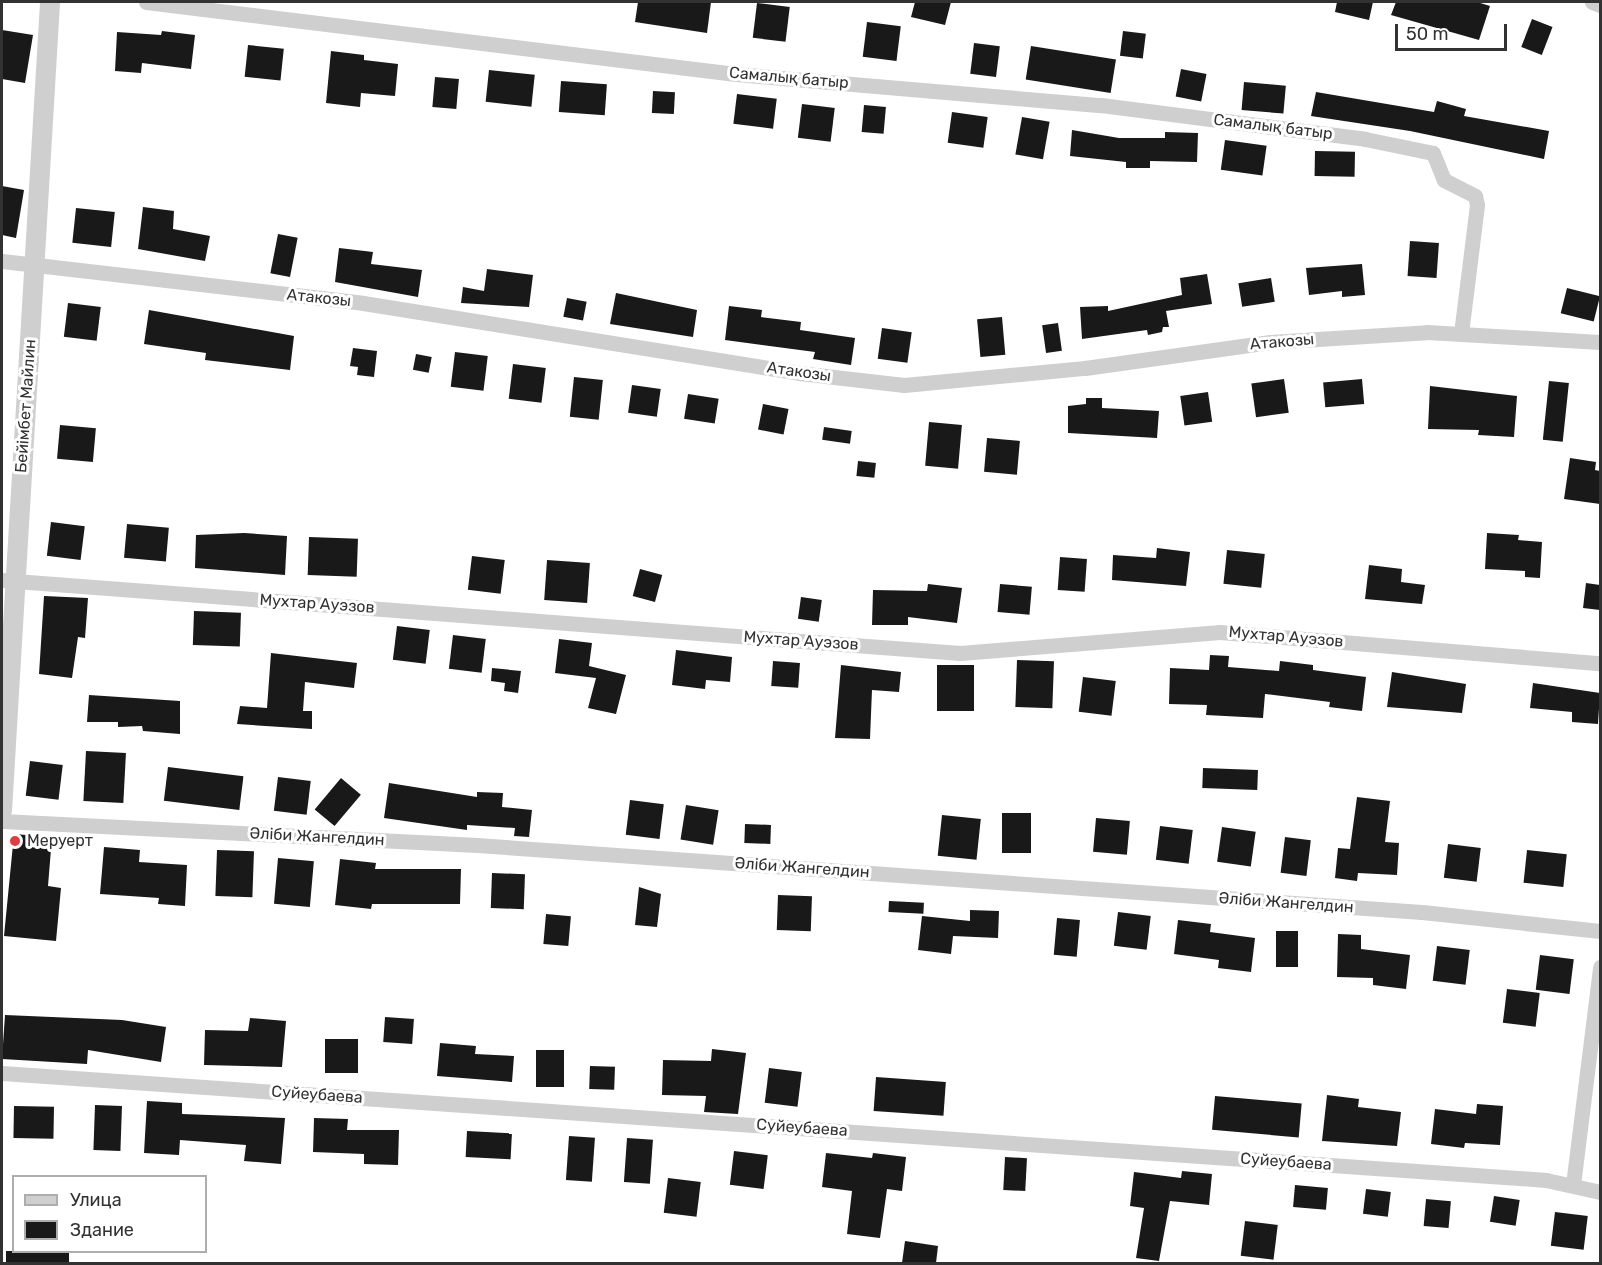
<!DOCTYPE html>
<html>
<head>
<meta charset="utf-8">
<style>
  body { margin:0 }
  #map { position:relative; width:1602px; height:1265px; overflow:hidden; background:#fff; font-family:Rubik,sans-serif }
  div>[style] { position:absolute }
  .building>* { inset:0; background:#191919; transform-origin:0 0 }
  .minor>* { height:15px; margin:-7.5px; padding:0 7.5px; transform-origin:7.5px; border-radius:7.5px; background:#cfcfcf }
  .tertiary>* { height:20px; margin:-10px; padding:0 10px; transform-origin:10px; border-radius:10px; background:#cfcfcf }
  .dots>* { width:16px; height:16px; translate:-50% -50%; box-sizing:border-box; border:3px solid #fff; border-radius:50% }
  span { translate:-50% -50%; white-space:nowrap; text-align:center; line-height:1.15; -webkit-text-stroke:6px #fff; paint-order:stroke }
  .street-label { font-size:16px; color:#323232 }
  .poi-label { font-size:16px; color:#323232 }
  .left { translate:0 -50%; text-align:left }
  .frame { position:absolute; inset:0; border:3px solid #323232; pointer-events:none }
  .legend { position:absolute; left:12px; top:1175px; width:195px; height:78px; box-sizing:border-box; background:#fff; border:2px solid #adadad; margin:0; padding:8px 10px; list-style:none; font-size:18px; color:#323232 }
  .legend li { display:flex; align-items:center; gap:12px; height:30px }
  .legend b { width:30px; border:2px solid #adadad }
  .scale { position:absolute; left:1395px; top:24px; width:112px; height:27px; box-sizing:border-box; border:3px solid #323232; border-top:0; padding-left:8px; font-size:18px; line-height:21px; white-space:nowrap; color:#323232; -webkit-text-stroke:4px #fff; paint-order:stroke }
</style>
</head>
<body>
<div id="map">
  <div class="building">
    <i style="clip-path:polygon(638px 2px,711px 2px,707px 33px,635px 22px)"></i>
    <i style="clip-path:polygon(915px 2px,951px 2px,945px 25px,911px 17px)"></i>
    <i style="clip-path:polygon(1337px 2px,1373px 2px,1369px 20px,1335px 12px)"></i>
    <i style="clip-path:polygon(1396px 2px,1477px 2px,1490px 6px,1479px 40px,1391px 15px)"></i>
    <i style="left:757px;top:3px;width:33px;height:35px;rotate:7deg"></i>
    <i style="left:1532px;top:19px;width:22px;height:30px;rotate:21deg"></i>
    <i style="left:867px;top:22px;width:34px;height:35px;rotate:7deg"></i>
    <i style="clip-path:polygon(2px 30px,33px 35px,25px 83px,2px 79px)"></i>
    <i style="clip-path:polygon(162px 31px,195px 35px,191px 69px,142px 63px,141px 73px,115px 71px,117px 32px,161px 35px)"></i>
    <i style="left:1123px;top:31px;width:23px;height:25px;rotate:7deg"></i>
    <i style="left:974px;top:43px;width:26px;height:31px;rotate:7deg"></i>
    <i style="left:248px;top:45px;width:36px;height:32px;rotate:6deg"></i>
    <i style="left:1031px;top:46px;width:86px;height:34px;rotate:9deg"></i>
    <i style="clip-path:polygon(331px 51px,364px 55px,364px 60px,398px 64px,395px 96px,361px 93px,360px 107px,326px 103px)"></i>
    <i style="left:1181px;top:69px;width:26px;height:28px;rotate:11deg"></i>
    <i style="left:489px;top:70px;width:46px;height:32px;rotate:6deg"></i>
    <i style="left:435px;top:77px;width:24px;height:30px;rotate:5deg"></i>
    <i style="left:561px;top:81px;width:46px;height:31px;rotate:4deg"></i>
    <i style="left:1244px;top:82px;width:42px;height:28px;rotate:5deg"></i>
    <i style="left:653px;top:91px;width:22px;height:22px;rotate:3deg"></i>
    <i style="clip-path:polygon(1316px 92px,1434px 112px,1437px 101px,1466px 109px,1464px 116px,1549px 131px,1544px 159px,1410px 131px,1311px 116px)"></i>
    <i style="left:737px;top:94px;width:40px;height:30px;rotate:7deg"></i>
    <i style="left:802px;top:104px;width:33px;height:34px;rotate:7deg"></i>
    <i style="left:864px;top:105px;width:22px;height:27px;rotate:5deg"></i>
    <i style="left:952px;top:112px;width:36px;height:31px;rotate:8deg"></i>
    <i style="left:1022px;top:117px;width:28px;height:38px;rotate:10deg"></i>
    <i style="clip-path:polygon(1072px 130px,1119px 138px,1165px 138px,1165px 132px,1198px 133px,1197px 162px,1150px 161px,1150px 168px,1126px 168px,1126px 162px,1070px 156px)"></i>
    <i style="left:1225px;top:140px;width:42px;height:30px;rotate:8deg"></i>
    <i style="left:1315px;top:151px;width:40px;height:25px;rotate:1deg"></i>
    <i style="clip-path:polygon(2px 186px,24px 190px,16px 238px,2px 235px)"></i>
    <i style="clip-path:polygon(143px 207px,174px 211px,173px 229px,210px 236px,205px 261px,138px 249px)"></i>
    <i style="left:76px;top:208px;width:39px;height:35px;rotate:6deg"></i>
    <i style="left:278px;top:234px;width:20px;height:40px;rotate:11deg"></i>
    <i style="left:1410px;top:241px;width:29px;height:35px;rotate:4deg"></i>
    <i style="clip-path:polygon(339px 248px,373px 252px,371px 264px,422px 270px,418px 297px,335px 282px)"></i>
    <i style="clip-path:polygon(1362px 264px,1365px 295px,1342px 297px,1342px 291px,1309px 295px,1306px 268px)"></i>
    <i style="clip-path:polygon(487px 269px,533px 275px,529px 307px,461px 303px,463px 287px,484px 291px)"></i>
    <i style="clip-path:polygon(1207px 274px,1212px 304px,1166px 311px,1169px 327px,1163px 327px,1162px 332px,1148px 335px,1147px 330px,1082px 339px,1080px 307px,1108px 306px,1108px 311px,1182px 295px,1180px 278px)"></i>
    <i style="left:1271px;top:278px;width:24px;height:33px;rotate:81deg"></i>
    <i style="left:1567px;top:288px;width:34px;height:26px;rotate:14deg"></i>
    <i style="clip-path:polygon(616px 293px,697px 310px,693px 337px,610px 324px)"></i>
    <i style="left:567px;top:298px;width:20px;height:19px;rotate:11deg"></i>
    <i style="left:68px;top:303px;width:33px;height:34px;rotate:7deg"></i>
    <i style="clip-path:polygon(729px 306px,762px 310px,761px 317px,801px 322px,800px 330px,855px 338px,851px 365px,813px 359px,815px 352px,725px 340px)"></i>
    <i style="clip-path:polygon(149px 310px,294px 336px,290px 370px,205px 360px,206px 353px,144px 344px)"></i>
    <i style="left:1002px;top:317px;width:38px;height:25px;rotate:85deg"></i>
    <i style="left:1058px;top:323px;width:28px;height:16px;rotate:82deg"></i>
    <i style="left:882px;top:328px;width:30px;height:31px;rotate:8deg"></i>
    <i style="clip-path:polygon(353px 348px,377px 351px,374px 377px,357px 375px,358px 367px,350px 366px)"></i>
    <i style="left:455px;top:352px;width:33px;height:35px;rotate:7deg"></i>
    <i style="left:416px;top:354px;width:16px;height:16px;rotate:11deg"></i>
    <i style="left:513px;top:364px;width:33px;height:35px;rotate:7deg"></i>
    <i style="left:574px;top:377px;width:29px;height:40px;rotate:6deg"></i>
    <i style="left:1284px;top:379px;width:34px;height:33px;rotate:82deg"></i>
    <i style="left:1362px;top:379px;width:25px;height:39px;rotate:85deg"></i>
    <i style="left:1549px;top:381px;width:20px;height:59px;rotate:6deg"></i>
    <i style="left:632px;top:385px;width:29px;height:28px;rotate:8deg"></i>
    <i style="clip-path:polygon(1430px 386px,1517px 396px,1514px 437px,1478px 435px,1479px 430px,1428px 429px)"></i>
    <i style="left:1208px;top:392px;width:30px;height:28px;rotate:82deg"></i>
    <i style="left:688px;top:394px;width:31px;height:25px;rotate:9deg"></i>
    <i style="clip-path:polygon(1086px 398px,1102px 398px,1102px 408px,1159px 411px,1157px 438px,1068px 433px,1068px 406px,1086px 404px)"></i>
    <i style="left:763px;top:404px;width:26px;height:26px;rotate:11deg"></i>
    <i style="left:929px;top:422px;width:33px;height:44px;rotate:5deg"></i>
    <i style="left:60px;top:425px;width:36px;height:34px;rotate:5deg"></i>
    <i style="left:824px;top:427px;width:28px;height:13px;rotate:8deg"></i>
    <i style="left:987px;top:438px;width:33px;height:34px;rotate:5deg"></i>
    <i style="clip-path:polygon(1570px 458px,1596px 462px,1595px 470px,1600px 471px,1600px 504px,1564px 499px)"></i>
    <i style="left:858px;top:461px;width:18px;height:15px;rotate:6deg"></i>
    <i style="left:51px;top:522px;width:34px;height:34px;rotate:7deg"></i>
    <i style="left:127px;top:524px;width:42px;height:34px;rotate:5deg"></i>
    <i style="clip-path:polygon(244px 533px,287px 536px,285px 575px,195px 568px,196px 535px)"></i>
    <i style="clip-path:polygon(1487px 533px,1519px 535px,1518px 540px,1542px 542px,1540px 578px,1525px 577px,1525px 571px,1485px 569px)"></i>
    <i style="left:309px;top:537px;width:49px;height:38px;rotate:2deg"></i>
    <i style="clip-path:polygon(1157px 548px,1190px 552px,1186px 586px,1112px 580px,1113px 555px,1156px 558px)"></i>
    <i style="left:1227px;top:550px;width:38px;height:34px;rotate:6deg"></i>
    <i style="left:472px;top:556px;width:33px;height:34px;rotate:7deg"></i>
    <i style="left:1060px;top:557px;width:27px;height:33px;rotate:4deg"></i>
    <i style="left:547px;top:560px;width:43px;height:40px;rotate:4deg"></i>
    <i style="clip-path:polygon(1369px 565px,1402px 569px,1401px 582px,1425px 585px,1422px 604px,1365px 599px)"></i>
    <i style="left:640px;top:569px;width:23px;height:28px;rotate:15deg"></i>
    <i style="clip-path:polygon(1586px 583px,1600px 585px,1600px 610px,1583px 608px)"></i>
    <i style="clip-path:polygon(928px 584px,962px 588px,957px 623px,908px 617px,908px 625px,872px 625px,873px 590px,927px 591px)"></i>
    <i style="left:1000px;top:584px;width:32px;height:28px;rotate:5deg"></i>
    <i style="clip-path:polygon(44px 596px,88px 598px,85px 638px,78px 637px,72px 678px,39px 674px)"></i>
    <i style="left:801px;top:597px;width:21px;height:22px;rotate:8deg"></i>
    <i style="left:194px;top:611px;width:47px;height:34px;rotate:2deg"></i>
    <i style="left:397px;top:626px;width:33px;height:34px;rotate:7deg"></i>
    <i style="left:453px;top:635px;width:33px;height:34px;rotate:7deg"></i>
    <i style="clip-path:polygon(559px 639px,592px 643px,589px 666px,626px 675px,616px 714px,588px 708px,596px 678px,555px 673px)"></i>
    <i style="clip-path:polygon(676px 650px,732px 657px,730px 682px,706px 680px,705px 689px,672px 685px)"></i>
    <i style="clip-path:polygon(271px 653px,357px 663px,354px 688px,305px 682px,303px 711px,312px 711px,312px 729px,237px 724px,240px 706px,267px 708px)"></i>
    <i style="clip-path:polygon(1210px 655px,1229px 656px,1228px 667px,1279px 671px,1280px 661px,1313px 665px,1313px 670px,1366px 677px,1362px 711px,1329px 707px,1330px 702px,1265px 694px,1263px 718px,1206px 715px,1207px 705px,1169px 704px,1170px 668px,1209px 670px)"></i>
    <i style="left:1017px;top:660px;width:37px;height:47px;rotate:2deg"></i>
    <i style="left:773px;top:661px;width:27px;height:25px;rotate:4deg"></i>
    <i style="clip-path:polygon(841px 665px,901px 672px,899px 692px,872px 690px,870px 739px,835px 738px)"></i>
    <i style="left:937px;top:665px;width:37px;height:46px"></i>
    <i style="clip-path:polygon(492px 668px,521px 671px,518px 693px,504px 691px,505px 683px,491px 681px)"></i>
    <i style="clip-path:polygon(1392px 672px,1466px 684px,1462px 713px,1387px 707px)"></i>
    <i style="left:1083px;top:677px;width:33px;height:35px;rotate:7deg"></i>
    <i style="clip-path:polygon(1533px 683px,1600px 693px,1598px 724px,1572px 722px,1572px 712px,1530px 708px)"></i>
    <i style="clip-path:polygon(89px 695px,180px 701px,180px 734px,143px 731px,142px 726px,118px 727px,118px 722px,87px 722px)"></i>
    <i style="left:86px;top:751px;width:40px;height:50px;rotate:3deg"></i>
    <i style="left:30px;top:761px;width:33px;height:35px;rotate:7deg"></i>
    <i style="left:168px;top:767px;width:76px;height:34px;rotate:7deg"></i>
    <i style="left:1203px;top:768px;width:55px;height:20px;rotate:2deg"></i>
    <i style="left:278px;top:777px;width:33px;height:34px;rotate:7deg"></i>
    <i style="left:341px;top:778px;width:26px;height:41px;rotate:40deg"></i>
    <i style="clip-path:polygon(389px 783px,477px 797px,477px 792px,503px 793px,502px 807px,532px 810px,529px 837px,514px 836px,515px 828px,467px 825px,467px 830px,384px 818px)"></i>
    <i style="clip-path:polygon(1357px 797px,1390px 801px,1385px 842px,1399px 843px,1397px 875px,1358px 873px,1357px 881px,1335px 878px,1338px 848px,1350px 849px)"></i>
    <i style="left:630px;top:800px;width:34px;height:35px;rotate:7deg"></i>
    <i style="left:686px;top:805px;width:33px;height:35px;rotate:9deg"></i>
    <i style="left:1002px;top:813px;width:29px;height:40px"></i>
    <i style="left:942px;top:815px;width:39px;height:41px;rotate:6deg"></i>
    <i style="left:1096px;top:818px;width:34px;height:34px;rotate:5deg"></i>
    <i style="left:745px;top:824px;width:26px;height:19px;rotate:2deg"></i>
    <i style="left:1160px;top:826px;width:33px;height:34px;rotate:7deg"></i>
    <i style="left:1222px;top:827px;width:34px;height:35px;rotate:8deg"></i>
    <i style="clip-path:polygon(14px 834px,52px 837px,48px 886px,61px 888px,56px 941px,4px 936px)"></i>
    <i style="left:1285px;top:837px;width:26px;height:36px;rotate:7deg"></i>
    <i style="left:1448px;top:844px;width:33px;height:34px;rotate:7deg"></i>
    <i style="clip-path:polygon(104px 847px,140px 850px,139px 862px,187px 865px,185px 906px,158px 904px,159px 898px,100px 894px)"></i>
    <i style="left:217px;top:850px;width:37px;height:46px;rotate:2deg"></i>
    <i style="left:1527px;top:850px;width:40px;height:33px;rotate:6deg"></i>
    <i style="left:278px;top:858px;width:36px;height:46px;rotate:5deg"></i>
    <i style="clip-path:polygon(340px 859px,376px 863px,375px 869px,461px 869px,460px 904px,372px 904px,371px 909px,335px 905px)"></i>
    <i style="left:492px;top:873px;width:33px;height:35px;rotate:2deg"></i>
    <i style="clip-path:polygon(639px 887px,661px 894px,657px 927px,635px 925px)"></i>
    <i style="left:778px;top:895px;width:34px;height:35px;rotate:2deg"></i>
    <i style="left:889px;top:901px;width:35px;height:11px;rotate:3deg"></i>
    <i style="clip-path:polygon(970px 910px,999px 911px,998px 938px,953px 936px,951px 954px,918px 950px,922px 916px,970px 921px)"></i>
    <i style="left:1118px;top:912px;width:33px;height:34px;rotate:7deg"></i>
    <i style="left:546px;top:914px;width:25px;height:30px;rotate:5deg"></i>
    <i style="left:1057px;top:918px;width:23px;height:37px;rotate:5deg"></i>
    <i style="clip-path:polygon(1178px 920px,1211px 924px,1210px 932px,1255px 938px,1251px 972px,1218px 968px,1219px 960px,1174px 954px)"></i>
    <i style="left:1276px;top:931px;width:22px;height:36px"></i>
    <i style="clip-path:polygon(1338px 934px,1361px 935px,1361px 949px,1410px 955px,1406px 989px,1373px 985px,1373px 978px,1337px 977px)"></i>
    <i style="left:1437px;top:946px;width:33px;height:35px;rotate:7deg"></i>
    <i style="left:1540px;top:955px;width:34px;height:35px;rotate:7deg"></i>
    <i style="left:1507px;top:989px;width:33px;height:34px;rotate:7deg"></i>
    <i style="clip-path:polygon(5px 1015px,122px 1020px,166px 1027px,161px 1062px,88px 1050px,87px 1064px,2px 1059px)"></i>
    <i style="left:385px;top:1017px;width:29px;height:25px;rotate:4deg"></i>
    <i style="clip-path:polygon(250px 1018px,286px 1021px,282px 1067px,204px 1065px,205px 1030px,248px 1031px)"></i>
    <i style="left:325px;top:1039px;width:33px;height:34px"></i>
    <i style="clip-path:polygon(440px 1043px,476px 1046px,475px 1054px,514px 1056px,512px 1082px,437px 1076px)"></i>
    <i style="clip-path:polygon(712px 1049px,746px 1053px,738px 1114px,704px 1112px,706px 1096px,662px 1095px,663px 1060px,711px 1061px)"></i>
    <i style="left:536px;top:1050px;width:28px;height:37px"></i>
    <i style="left:590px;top:1066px;width:25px;height:23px;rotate:2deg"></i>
    <i style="left:769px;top:1068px;width:33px;height:35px;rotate:7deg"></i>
    <i style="left:876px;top:1077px;width:70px;height:34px;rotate:4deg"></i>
    <i style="clip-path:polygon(1327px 1095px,1359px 1099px,1358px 1107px,1401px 1112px,1397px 1146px,1322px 1141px)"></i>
    <i style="left:1215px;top:1096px;width:87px;height:34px;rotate:5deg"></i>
    <i style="clip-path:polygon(147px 1101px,182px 1103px,182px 1114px,285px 1118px,281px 1164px,244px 1161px,246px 1145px,180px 1140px,179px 1155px,144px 1153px)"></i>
    <i style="clip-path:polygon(1477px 1104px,1503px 1106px,1500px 1145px,1465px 1143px,1464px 1148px,1431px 1144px,1435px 1109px,1476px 1114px)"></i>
    <i style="left:95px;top:1105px;width:27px;height:45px;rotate:2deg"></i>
    <i style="left:14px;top:1106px;width:40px;height:32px;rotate:1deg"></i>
    <i style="clip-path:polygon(314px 1118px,348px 1119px,347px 1130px,399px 1130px,398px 1165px,364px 1164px,364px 1154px,313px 1152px)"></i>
    <i style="left:467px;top:1131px;width:45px;height:26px;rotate:3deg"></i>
    <i style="left:569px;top:1136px;width:26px;height:44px;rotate:4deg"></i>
    <i style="left:627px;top:1138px;width:26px;height:44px;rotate:4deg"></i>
    <i style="left:734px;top:1151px;width:34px;height:34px;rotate:7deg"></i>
    <i style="clip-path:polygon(826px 1153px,872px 1158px,873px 1153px,906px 1157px,902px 1191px,887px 1189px,880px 1238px,847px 1234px,852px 1191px,822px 1187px)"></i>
    <i style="left:1005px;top:1157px;width:22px;height:33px;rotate:3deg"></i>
    <i style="clip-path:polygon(1182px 1171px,1212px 1174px,1209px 1205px,1170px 1201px,1159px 1261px,1136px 1258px,1144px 1208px,1130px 1206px,1134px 1172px,1181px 1178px)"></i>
    <i style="left:668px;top:1178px;width:33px;height:35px;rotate:7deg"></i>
    <i style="left:1295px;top:1185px;width:33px;height:22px;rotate:5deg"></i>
    <i style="left:1366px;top:1189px;width:25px;height:25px;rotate:7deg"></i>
    <i style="left:1494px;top:1196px;width:26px;height:26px;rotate:9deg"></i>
    <i style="left:1426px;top:1199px;width:25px;height:27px;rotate:5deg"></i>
    <i style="left:1555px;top:1212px;width:33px;height:34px;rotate:7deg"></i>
    <i style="left:1245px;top:1221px;width:33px;height:35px;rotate:7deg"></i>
    <i style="clip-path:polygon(905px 1241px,938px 1246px,936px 1263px,902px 1263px)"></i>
    <i style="left:6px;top:1251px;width:63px;height:12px"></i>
  </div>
  <div class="minor">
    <i style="left:146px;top:2px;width:594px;rotate:6.96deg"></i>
    <i style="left:736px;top:74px;width:366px;rotate:4.9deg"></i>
    <i style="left:1101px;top:105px;width:266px;rotate:7.3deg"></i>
    <i style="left:1365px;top:139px;width:69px;rotate:11.6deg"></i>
    <i style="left:1433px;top:153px;width:29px;rotate:68deg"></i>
    <i style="left:1444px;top:180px;width:35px;rotate:27deg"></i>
    <i style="left:1475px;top:196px;width:9px;rotate:77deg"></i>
    <i style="left:1477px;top:205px;width:129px;rotate:97.1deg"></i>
    <i style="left:1592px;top:2px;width:9px;rotate:21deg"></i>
    <i style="left:2px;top:261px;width:363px;rotate:6.6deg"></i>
    <i style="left:363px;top:303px;width:442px;rotate:9.1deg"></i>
    <i style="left:799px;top:373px;width:106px;rotate:6.5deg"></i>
    <i style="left:904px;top:385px;width:182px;rotate:-5.4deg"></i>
    <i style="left:1085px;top:368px;width:187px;rotate:-8deg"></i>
    <i style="left:1270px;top:342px;width:157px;rotate:-3.6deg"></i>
    <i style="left:1427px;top:332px;width:173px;rotate:3.3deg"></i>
    <i style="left:2px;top:580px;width:961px;rotate:4.36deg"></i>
    <i style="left:960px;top:653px;width:261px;rotate:-4.6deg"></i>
    <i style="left:1220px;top:632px;width:381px;rotate:4.7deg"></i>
    <i style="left:2px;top:821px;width:476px;rotate:2.9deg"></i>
    <i style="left:477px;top:845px;width:947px;rotate:4.06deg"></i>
    <i style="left:1422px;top:912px;width:179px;rotate:6.1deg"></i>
    <i style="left:2px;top:1073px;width:1548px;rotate:3.96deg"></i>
    <i style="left:1546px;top:1180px;width:55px;rotate:12.5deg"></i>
    <i style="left:1573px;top:1185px;width:220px;rotate:-82.9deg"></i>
  </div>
  <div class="tertiary">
    <i style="left:2px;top:811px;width:810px;rotate:-86.6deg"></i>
  </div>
  <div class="dots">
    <i style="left:15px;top:841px;background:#e03c44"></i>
  </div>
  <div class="street-label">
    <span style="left:789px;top:78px;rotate:5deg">Самалық батыр</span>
    <span style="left:1273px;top:127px;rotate:7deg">Самалық батыр</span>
    <span style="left:319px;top:298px;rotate:6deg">Атакозы</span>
    <span style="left:1282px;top:342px;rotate:-5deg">Атакозы</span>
    <span style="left:799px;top:372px;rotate:8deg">Атакозы</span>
    <span style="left:26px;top:406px;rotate:-86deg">Бейімбет Майлин</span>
    <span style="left:317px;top:604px;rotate:4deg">Мухтар Ауэзов</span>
    <span style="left:1286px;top:637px;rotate:5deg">Мухтар Ауэзов</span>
    <span style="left:801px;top:641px;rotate:4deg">Мухтар Ауэзов</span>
    <span style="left:317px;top:837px;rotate:3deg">Әліби Жангелдин</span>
    <span style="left:802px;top:868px;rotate:4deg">Әліби Жангелдин</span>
    <span style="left:1286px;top:903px;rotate:4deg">Әліби Жангелдин</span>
    <span style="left:317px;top:1095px;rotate:4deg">Суйеубаева</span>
    <span style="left:802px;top:1128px;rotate:4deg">Суйеубаева</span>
    <span style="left:1286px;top:1162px;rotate:4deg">Суйеубаева</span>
  </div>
  <div class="poi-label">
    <span class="left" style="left:27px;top:841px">Меруерт</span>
  </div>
  <div class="frame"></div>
  <ul class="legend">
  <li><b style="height:8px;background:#cfcfcf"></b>Улица</li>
  <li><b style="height:16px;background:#191919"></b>Здание</li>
  </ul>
  <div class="scale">50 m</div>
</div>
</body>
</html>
